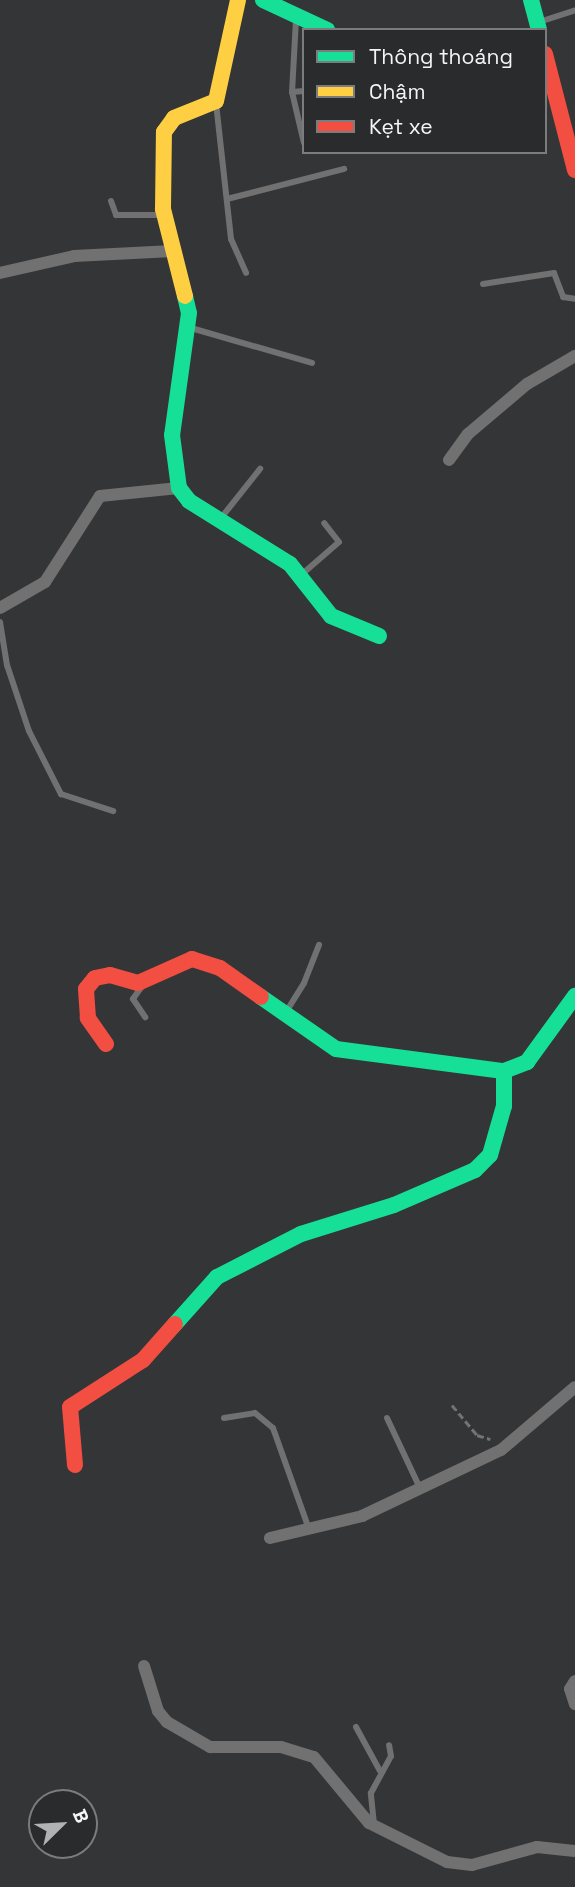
<!DOCTYPE html>
<html>
<head>
<meta charset="utf-8">
<style>
  body { margin:0 }
  #map { position:relative; width:575px; height:1887px; overflow:hidden; background:#343536; font-family:"Space Grotesk",sans-serif }
  div>[style] { position:absolute }
  .path>* { height:2.5px; margin-top:-1.25px; transform-origin:0; background:repeating-linear-gradient(90deg,#737374 0 7px,transparent 0 10.5px) }
  .lane>* { height:6px; margin:-3px; padding:0 3px; transform-origin:3px; border-radius:3px; background:#717172 }
  .street>* { height:12px; margin:-6px; padding:0 6px; transform-origin:6px; border-radius:6px; background:#717172 }
  .fast>* { height:16px; margin:-8px; padding:0 8px; transform-origin:8px; border-radius:8px; background:#16e098 }
  .slow>* { height:16px; margin:-8px; padding:0 8px; transform-origin:8px; border-radius:8px; background:#ffcf43 }
  .jam>* { height:16px; margin:-8px; padding:0 8px; transform-origin:8px; border-radius:8px; background:#f24e42 }
  span { translate:-50% -50%; white-space:nowrap; text-align:center; line-height:1.15; -webkit-text-stroke:6px #292b2d; paint-order:stroke }
  .legend { position:absolute; left:302px; top:28px; width:245px; height:126px; box-sizing:border-box; background:#292b2d; border:2px solid #7a7c7d; margin:0; padding:9px 12px; list-style:none; font-size:21px; color:#f3f5f6 }
  .legend li { display:flex; align-items:center; gap:14px; height:35px }
  .legend b { width:35px; border:2px solid #7a7c7d }
  .north { position:absolute; left:28px; top:1789px; width:70px; height:70px; box-sizing:border-box; background:#292b2d; border:2px solid #7a7c7d; border-radius:50%; rotate:66deg; font-size:19px; font-weight:700; line-height:28px; text-align:center; color:#f3f5f6 }
  .north::after { content:''; display:block; margin:auto; width:24px; height:32px; background:#b0b2b3; clip-path:polygon(50% 0,100% 100%,50% 72%,0 100%) }
</style>
</head>
<body>
<div id="map">
  <div class="path">
    <i style="left:452px;top:1405px;width:39px;rotate:50deg"></i>
    <i style="left:477px;top:1435px;width:14px;rotate:17deg"></i>
  </div>
  <div class="lane">
    <i style="left:296px;top:19px;width:73px;rotate:93.1deg"></i>
    <i style="left:292px;top:92px;width:52px;rotate:76.8deg"></i>
    <i style="left:539px;top:22px;width:38px;rotate:-18deg"></i>
    <i style="left:292px;top:92px;width:12px;rotate:-5deg"></i>
    <i style="left:216px;top:103px;width:137px;rotate:83.7deg"></i>
    <i style="left:231px;top:239px;width:37px;rotate:66deg"></i>
    <i style="left:227px;top:199px;width:121px;rotate:-14.4deg"></i>
    <i style="left:111px;top:201px;width:15px;rotate:70deg"></i>
    <i style="left:116px;top:215px;width:46px"></i>
    <i style="left:483px;top:284px;width:72px;rotate:-8.8deg"></i>
    <i style="left:554px;top:273px;width:26px;rotate:69deg"></i>
    <i style="left:563px;top:297px;width:12px;rotate:9deg"></i>
    <i style="left:191px;top:328px;width:126px;rotate:16.1deg"></i>
    <i style="left:221px;top:518px;width:63px;rotate:-51.5deg"></i>
    <i style="left:301px;top:575px;width:50px;rotate:-41deg"></i>
    <i style="left:339px;top:542px;width:24px;rotate:-128deg"></i>
    <i style="left:0;top:622px;width:44px;rotate:80.8deg"></i>
    <i style="left:7px;top:665px;width:70px;rotate:71.6deg"></i>
    <i style="left:29px;top:731px;width:71px;rotate:63.1deg"></i>
    <i style="left:61px;top:794px;width:55px;rotate:18.1deg"></i>
    <i style="left:143px;top:985px;width:17px;rotate:126deg"></i>
    <i style="left:133px;top:999px;width:22px;rotate:56deg"></i>
    <i style="left:286px;top:1012px;width:34px;rotate:-58deg"></i>
    <i style="left:304px;top:983px;width:41px;rotate:-68.5deg"></i>
    <i style="left:224px;top:1418px;width:31px;rotate:-9deg"></i>
    <i style="left:255px;top:1413px;width:23px;rotate:40deg"></i>
    <i style="left:273px;top:1428px;width:107px;rotate:70.4deg"></i>
    <i style="left:387px;top:1418px;width:77px;rotate:64.8deg"></i>
    <i style="left:356px;top:1727px;width:50px;rotate:61.4deg"></i>
    <i style="left:374px;top:1824px;width:31px;rotate:-96deg"></i>
    <i style="left:371px;top:1793px;width:42px;rotate:-61.6deg"></i>
    <i style="left:391px;top:1756px;width:11px;rotate:-100deg"></i>
  </div>
  <div class="street">
    <i style="left:0;top:273px;width:76px;rotate:-12.9deg"></i>
    <i style="left:74px;top:256px;width:99px;rotate:-2.9deg"></i>
    <i style="left:449px;top:460px;width:32px;rotate:-54deg"></i>
    <i style="left:468px;top:434px;width:77px;rotate:-40.3deg"></i>
    <i style="left:527px;top:384px;width:56px;rotate:-30.3deg"></i>
    <i style="left:0;top:608px;width:52px;rotate:-30deg"></i>
    <i style="left:45px;top:582px;width:102px;rotate:-57.4deg"></i>
    <i style="left:100px;top:496px;width:79px;rotate:-5.8deg"></i>
    <i style="left:270px;top:1538px;width:95px;rotate:-13.4deg"></i>
    <i style="left:362px;top:1516px;width:154px;rotate:-25.4deg"></i>
    <i style="left:501px;top:1450px;width:97px;rotate:-40.4deg"></i>
    <i style="left:144px;top:1666px;width:47px;rotate:72.7deg"></i>
    <i style="left:158px;top:1711px;width:14px;rotate:51deg"></i>
    <i style="left:167px;top:1722px;width:50px;rotate:30.2deg"></i>
    <i style="left:210px;top:1747px;width:71px"></i>
    <i style="left:281px;top:1747px;width:34px;rotate:17deg"></i>
    <i style="left:314px;top:1757px;width:86px;rotate:50.2deg"></i>
    <i style="left:369px;top:1823px;width:87px;rotate:26.6deg"></i>
    <i style="left:447px;top:1862px;width:25px;rotate:7deg"></i>
    <i style="left:472px;top:1865px;width:67px;rotate:-15.5deg"></i>
    <i style="left:537px;top:1847px;width:38px;rotate:6deg"></i>
    <i style="left:575px;top:1681px;width:9px;rotate:122deg"></i>
    <i style="left:570px;top:1689px;width:16px;rotate:72deg"></i>
  </div>
  <div class="fast">
    <i style="left:263px;top:0;width:71px;rotate:25.1deg"></i>
    <i style="left:531px;top:0;width:31px;rotate:75deg"></i>
    <i style="left:185px;top:296px;width:17px;rotate:77deg"></i>
    <i style="left:189px;top:313px;width:123px;rotate:97.9deg"></i>
    <i style="left:172px;top:435px;width:53px;rotate:82.5deg"></i>
    <i style="left:179px;top:488px;width:16px;rotate:52deg"></i>
    <i style="left:189px;top:501px;width:119px;rotate:32deg"></i>
    <i style="left:290px;top:564px;width:66px;rotate:51.7deg"></i>
    <i style="left:331px;top:616px;width:52px;rotate:22.6deg"></i>
    <i style="left:261px;top:997px;width:91px;rotate:34.7deg"></i>
    <i style="left:336px;top:1049px;width:169px;rotate:7.5deg"></i>
    <i style="left:504px;top:1071px;width:25px;rotate:-21deg"></i>
    <i style="left:527px;top:1062px;width:82px;rotate:-54deg"></i>
    <i style="left:175px;top:1324px;width:63px;rotate:-48.2deg"></i>
    <i style="left:217px;top:1277px;width:94px;rotate:-27.1deg"></i>
    <i style="left:301px;top:1234px;width:97px;rotate:-17.3deg"></i>
    <i style="left:394px;top:1205px;width:88px;rotate:-23.4deg"></i>
    <i style="left:475px;top:1170px;width:21px;rotate:-45deg"></i>
    <i style="left:490px;top:1155px;width:51px;rotate:-74.1deg"></i>
    <i style="left:504px;top:1106px;width:35px;rotate:-90deg"></i>
  </div>
  <div class="slow">
    <i style="left:185px;top:296px;width:90px;rotate:-104.2deg"></i>
    <i style="left:163px;top:209px;width:77px;rotate:-89.3deg"></i>
    <i style="left:164px;top:132px;width:17px;rotate:-54deg"></i>
    <i style="left:174px;top:118px;width:45px;rotate:-22deg"></i>
    <i style="left:216px;top:101px;width:103px;rotate:-77.7deg"></i>
  </div>
  <div class="jam">
    <i style="left:545px;top:54px;width:120px;rotate:75.5deg"></i>
    <i style="left:106px;top:1044px;width:32px;rotate:-125deg"></i>
    <i style="left:88px;top:1018px;width:29px;rotate:-94deg"></i>
    <i style="left:86px;top:989px;width:14px;rotate:-51deg"></i>
    <i style="left:95px;top:978px;width:15px;rotate:-11deg"></i>
    <i style="left:110px;top:975px;width:29px;rotate:16deg"></i>
    <i style="left:138px;top:983px;width:59px;rotate:-24deg"></i>
    <i style="left:192px;top:959px;width:29px;rotate:18deg"></i>
    <i style="left:220px;top:968px;width:50px;rotate:35.3deg"></i>
    <i style="left:75px;top:1465px;width:58px;rotate:-94.9deg"></i>
    <i style="left:70px;top:1407px;width:87px;rotate:-32.8deg"></i>
    <i style="left:143px;top:1360px;width:48px;rotate:-48.4deg"></i>
  </div>
  <ul class="legend">
  <li><b style="height:9px;background:#16e098"></b>Thông thoáng</li>
  <li><b style="height:9px;background:#ffcf43"></b>Chậm</li>
  <li><b style="height:9px;background:#f24e42"></b>Kẹt xe</li>
  </ul>
  <div class="north">B</div>
</div>
</body>
</html>
